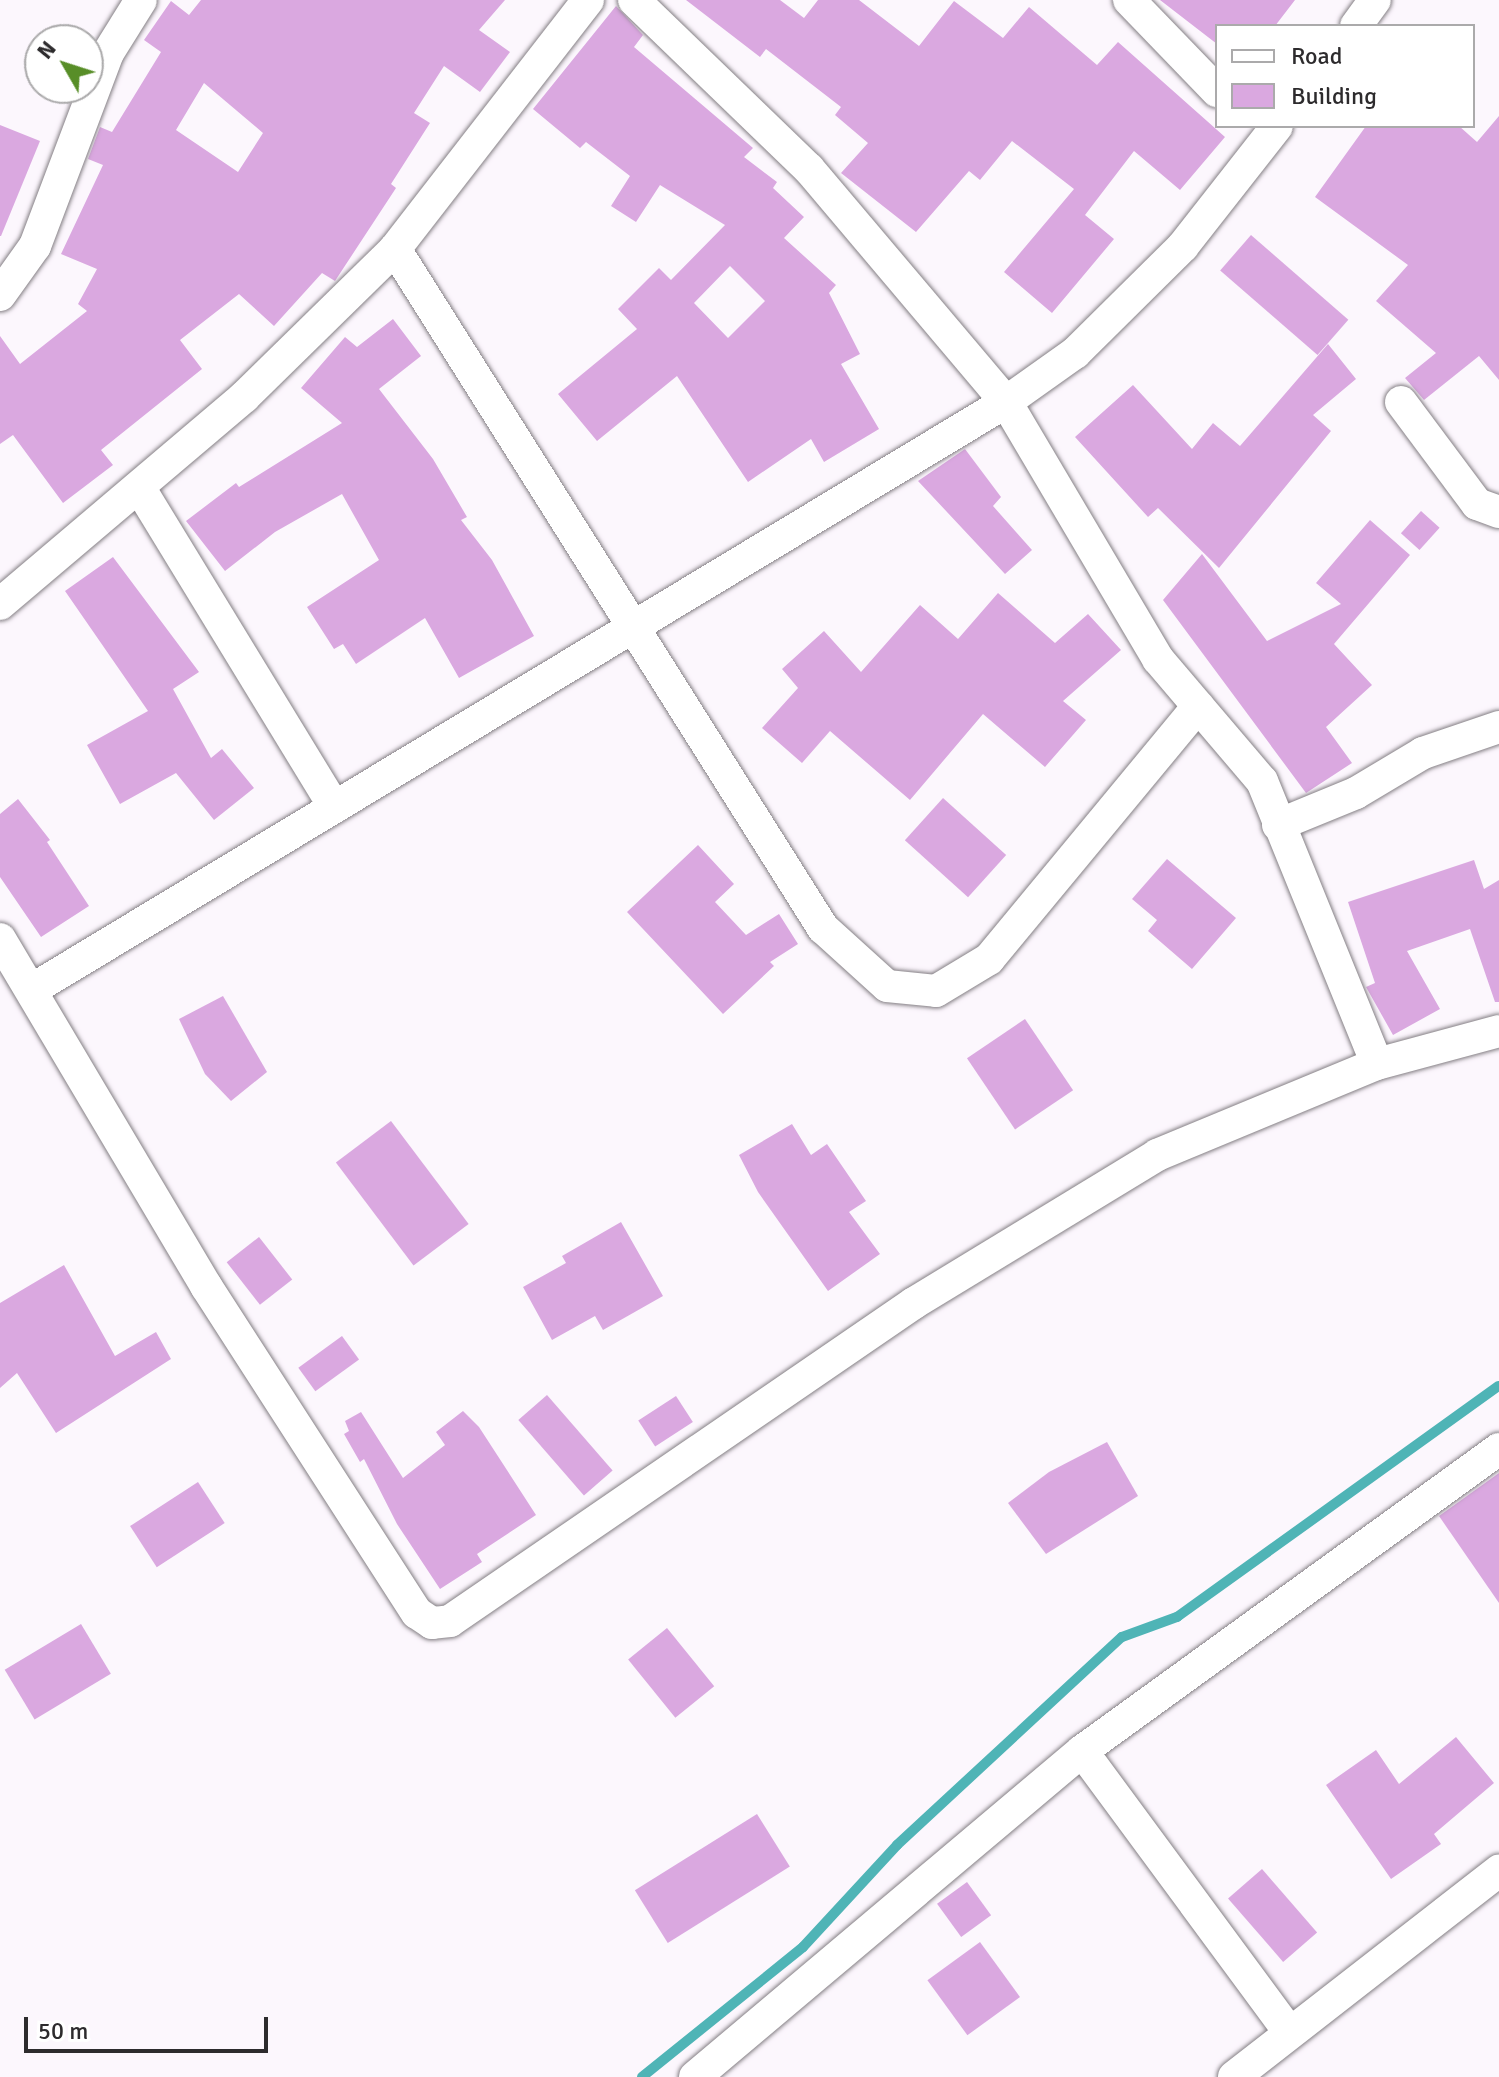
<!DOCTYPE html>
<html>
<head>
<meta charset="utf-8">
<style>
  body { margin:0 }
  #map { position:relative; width:1499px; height:2077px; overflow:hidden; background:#fcf7fd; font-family:Signika,sans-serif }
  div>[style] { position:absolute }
  .stream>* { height:10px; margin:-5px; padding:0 5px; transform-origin:5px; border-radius:5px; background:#4fb4b6 }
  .building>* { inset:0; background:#daa8e0; transform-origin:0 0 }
  .roads { filter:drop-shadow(0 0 2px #847f84) drop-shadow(0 0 2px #847f84) }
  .minor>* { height:32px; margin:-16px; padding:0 16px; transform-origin:16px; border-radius:16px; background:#fff }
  span { translate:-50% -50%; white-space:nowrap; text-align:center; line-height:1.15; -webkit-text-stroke:7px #fff; paint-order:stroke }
  .legend { position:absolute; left:1215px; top:24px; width:260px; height:104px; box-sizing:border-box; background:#fff; border:2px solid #abaaab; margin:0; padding:10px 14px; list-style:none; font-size:24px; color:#2d2b2d }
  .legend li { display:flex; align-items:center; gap:16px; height:40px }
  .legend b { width:40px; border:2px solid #abaaab }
  .north { position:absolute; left:24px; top:24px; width:80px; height:80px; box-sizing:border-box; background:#fff; border:2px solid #abaaab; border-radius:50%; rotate:309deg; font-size:22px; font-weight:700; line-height:32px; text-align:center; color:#2d2b2d }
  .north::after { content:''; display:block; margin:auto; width:28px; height:36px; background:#588e28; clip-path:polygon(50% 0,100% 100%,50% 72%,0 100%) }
  .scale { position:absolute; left:24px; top:2017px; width:244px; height:36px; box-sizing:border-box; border:4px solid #2d2b2d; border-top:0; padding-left:10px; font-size:24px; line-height:28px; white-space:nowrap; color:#2d2b2d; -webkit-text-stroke:6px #fff; paint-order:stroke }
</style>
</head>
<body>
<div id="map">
  <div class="stream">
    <i style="left:642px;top:2077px;width:207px;rotate:-38.9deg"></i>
    <i style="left:803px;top:1947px;width:139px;rotate:-47.3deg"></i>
    <i style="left:897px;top:1845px;width:306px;rotate:-42.8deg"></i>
    <i style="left:1122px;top:1637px;width:59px;rotate:-20deg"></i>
    <i style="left:1177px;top:1617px;width:396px;rotate:-35.7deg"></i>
  </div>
  <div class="building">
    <i style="clip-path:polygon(evenodd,201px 0,505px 0,479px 30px,510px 52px,480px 92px,444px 66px,414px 113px,430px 123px,391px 184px,396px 188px,335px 281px,322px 273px,274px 326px,239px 294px,180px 340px,202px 369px,101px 450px,113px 465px,63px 503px,13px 435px,0 444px,0 336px,20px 364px,87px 311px,78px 304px,97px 269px,61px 254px,103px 165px,88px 159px,100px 127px,112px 132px,161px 52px,144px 40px,171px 1px,189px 15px,201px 0,204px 83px,263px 133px,238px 172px,176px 130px,204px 83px)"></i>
    <i style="clip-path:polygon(686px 0,780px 0,804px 18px,818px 0,859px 0,919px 46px,954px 1px,1003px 38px,1029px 7px,1097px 65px,1118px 42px,1225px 137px,1180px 190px,1134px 151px,1085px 215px,1114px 239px,1052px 313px,1004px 272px,1074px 189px,1012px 141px,980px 180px,969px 171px,916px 232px,841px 173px,868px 143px,835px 115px,841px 107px,766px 49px,760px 57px)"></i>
    <i style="clip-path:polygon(1160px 0,1295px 0,1275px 26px,1217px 26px,1217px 44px)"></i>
    <i style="clip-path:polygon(evenodd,616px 6px,643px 35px,634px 47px,753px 148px,744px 157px,777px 182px,773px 188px,804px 217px,784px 238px,836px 285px,829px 293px,860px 354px,841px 364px,879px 429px,824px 462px,811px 439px,748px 482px,677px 376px,597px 441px,558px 394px,637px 329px,618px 309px,659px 268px,671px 280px,725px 225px,660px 185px,636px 222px,611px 206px,630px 176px,586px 142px,580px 148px,533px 109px,616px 6px,730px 266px,765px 301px,728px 338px,694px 303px,730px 266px)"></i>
    <i style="clip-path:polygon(1499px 116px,1499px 380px,1479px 356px,1424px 400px,1405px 378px,1436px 353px,1376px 301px,1408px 265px,1315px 197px,1366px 126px,1459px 126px,1477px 142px)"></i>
    <i style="clip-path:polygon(0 125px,40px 141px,1px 236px,0 236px)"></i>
    <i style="left:1251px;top:235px;width:129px;height:47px;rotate:41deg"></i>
    <i style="clip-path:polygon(393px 319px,421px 356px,379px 389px,433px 459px,467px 517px,461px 520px,492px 560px,534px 636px,459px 678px,425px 618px,356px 664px,343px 644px,334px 649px,307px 607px,379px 560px,342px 494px,275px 532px,225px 571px,186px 521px,236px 483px,239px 487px,342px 423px,301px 388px,345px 337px,357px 347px)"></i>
    <i style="clip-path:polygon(1328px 344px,1356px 379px,1313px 415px,1331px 431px,1219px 568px,1158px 508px,1148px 517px,1075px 437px,1133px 385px,1192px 449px,1213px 423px,1240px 446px)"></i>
    <i style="clip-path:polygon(965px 449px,1001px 497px,993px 506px,1032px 550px,1005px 574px,918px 481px)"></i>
    <i style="left:1421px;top:511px;width:25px;height:30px;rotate:42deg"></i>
    <i style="clip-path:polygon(1370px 520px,1410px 555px,1334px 644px,1372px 685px,1326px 727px,1352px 763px,1306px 793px,1163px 600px,1202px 554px,1267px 641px,1341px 604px,1316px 583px)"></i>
    <i style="clip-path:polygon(113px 557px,199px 672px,173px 689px,211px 758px,222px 749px,254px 788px,214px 820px,176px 773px,120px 804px,87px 745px,148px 711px,65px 591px)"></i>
    <i style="clip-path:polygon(998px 593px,1055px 643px,1088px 614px,1121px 650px,1063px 701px,1086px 720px,1045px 767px,983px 714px,910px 800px,830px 731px,802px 763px,762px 728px,798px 688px,782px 669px,824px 631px,861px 672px,920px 605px,958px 639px)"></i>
    <i style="left:943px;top:798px;width:85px;height:57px;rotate:42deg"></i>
    <i style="clip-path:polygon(18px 799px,50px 840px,47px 842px,89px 906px,41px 937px,0 877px,0 814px)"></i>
    <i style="clip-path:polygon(698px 845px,734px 884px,715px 902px,746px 935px,779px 914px,798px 944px,770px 962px,774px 966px,723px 1014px,627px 912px)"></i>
    <i style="clip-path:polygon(1167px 859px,1236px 918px,1192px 969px,1148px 931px,1157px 920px,1132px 899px)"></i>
    <i style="clip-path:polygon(1474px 860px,1484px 889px,1499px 880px,1499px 1002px,1495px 1002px,1470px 929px,1407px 951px,1440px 1009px,1393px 1035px,1366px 987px,1375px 983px,1348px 902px)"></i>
    <i style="clip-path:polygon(223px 996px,267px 1072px,231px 1101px,205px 1074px,179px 1019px)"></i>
    <i style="left:1025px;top:1019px;width:86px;height:70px;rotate:56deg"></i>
    <i style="left:391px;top:1121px;width:129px;height:69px;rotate:53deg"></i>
    <i style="clip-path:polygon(792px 1124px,811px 1155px,827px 1144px,866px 1201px,849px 1212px,880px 1254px,828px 1291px,758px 1192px,739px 1155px)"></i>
    <i style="clip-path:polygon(621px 1222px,663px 1296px,603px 1330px,595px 1316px,552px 1340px,523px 1287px,566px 1263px,562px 1256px)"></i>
    <i style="left:259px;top:1237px;width:54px;height:41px;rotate:52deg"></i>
    <i style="clip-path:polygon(64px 1265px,115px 1356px,156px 1332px,171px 1359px,56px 1433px,17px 1373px,0 1388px,0 1303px)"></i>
    <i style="left:342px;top:1336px;width:29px;height:54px;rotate:54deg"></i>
    <i style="left:547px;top:1395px;width:100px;height:38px;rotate:49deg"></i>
    <i style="left:676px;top:1396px;width:31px;height:45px;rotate:57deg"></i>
    <i style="clip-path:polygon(463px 1411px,479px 1427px,536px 1515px,477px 1554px,482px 1562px,440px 1589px,397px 1524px,364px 1459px,360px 1462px,344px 1434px,349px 1431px,345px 1421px,361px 1412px,403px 1478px,445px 1445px,436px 1432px)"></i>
    <i style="clip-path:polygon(1107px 1442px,1138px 1496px,1046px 1554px,1008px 1503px,1049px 1472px)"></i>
    <i style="clip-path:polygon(1499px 1473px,1499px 1603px,1439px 1516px)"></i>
    <i style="left:198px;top:1482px;width:49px;height:81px;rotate:57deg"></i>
    <i style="left:81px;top:1624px;width:58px;height:89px;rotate:59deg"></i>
    <i style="left:667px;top:1628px;width:75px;height:50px;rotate:51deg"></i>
    <i style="clip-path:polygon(1456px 1737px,1494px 1783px,1434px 1834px,1441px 1844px,1391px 1879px,1326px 1785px,1376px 1750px,1399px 1784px)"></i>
    <i style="left:757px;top:1814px;width:62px;height:144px;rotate:58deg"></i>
    <i style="left:1262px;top:1869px;width:84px;height:45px;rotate:49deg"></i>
    <i style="left:967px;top:1882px;width:41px;height:37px;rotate:54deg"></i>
    <i style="left:980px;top:1942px;width:68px;height:65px;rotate:54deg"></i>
  </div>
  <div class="roads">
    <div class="minor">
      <i style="left:634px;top:0;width:243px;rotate:44deg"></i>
      <i style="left:809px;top:169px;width:305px;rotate:49.8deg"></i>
      <i style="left:1006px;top:402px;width:299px;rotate:59.4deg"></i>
      <i style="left:1158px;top:659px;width:160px;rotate:49.6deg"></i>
      <i style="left:1262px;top:781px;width:305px;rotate:67.9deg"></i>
      <i style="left:1129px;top:0;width:127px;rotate:46deg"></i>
      <i style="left:1356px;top:26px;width:32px;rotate:-54deg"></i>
      <i style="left:395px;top:249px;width:803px;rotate:57.78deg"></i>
      <i style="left:823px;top:928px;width:86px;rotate:42.2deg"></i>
      <i style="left:887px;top:986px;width:49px;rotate:5.8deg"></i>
      <i style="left:936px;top:991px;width:62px;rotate:-31.1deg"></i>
      <i style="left:989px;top:959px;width:328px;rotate:-50.4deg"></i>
      <i style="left:0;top:295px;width:60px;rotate:-54.5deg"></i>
      <i style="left:35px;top:246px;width:206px;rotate:-69.3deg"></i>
      <i style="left:108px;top:53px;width:62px;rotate:-58.1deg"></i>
      <i style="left:1401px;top:402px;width:127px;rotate:53.3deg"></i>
      <i style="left:1477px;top:504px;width:23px;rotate:20deg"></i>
      <i style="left:139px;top:487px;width:375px;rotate:58.6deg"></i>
      <i style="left:0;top:604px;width:320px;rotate:-40.3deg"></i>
      <i style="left:244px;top:397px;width:211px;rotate:-44.4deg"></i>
      <i style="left:395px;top:249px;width:315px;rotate:-52.2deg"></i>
      <i style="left:1278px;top:825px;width:84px;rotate:-22.3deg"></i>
      <i style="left:1356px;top:793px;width:78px;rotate:-30.8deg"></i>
      <i style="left:1423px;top:753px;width:80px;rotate:-18.9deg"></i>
      <i style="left:0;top:939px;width:404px;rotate:59.3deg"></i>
      <i style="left:206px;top:1286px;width:389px;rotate:57.2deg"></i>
      <i style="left:417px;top:1613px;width:18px;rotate:34deg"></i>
      <i style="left:432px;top:1623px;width:18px;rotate:-6deg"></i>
      <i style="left:450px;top:1621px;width:563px;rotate:-34.42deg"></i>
      <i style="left:914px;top:1303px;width:285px;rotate:-31.3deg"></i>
      <i style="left:1157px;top:1155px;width:238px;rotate:-22.5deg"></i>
      <i style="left:1377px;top:1064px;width:126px;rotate:-15.1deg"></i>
      <i style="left:33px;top:989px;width:1136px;rotate:-31.1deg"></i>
      <i style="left:1006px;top:402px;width:85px;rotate:-35.4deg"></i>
      <i style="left:1075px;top:353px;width:152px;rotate:-44.7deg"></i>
      <i style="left:1183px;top:246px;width:152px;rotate:-51.9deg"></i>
      <i style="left:1082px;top:1751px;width:350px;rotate:53.6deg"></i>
      <i style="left:695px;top:2077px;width:506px;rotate:-40.11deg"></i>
      <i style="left:1082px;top:1751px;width:515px;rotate:-35.91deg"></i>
      <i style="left:1234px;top:2077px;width:336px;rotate:-37.9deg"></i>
    </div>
  </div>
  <ul class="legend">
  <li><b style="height:10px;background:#fff"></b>Road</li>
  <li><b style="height:22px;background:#daa8e0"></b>Building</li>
  </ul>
  <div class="north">N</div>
  <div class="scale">50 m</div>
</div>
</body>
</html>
